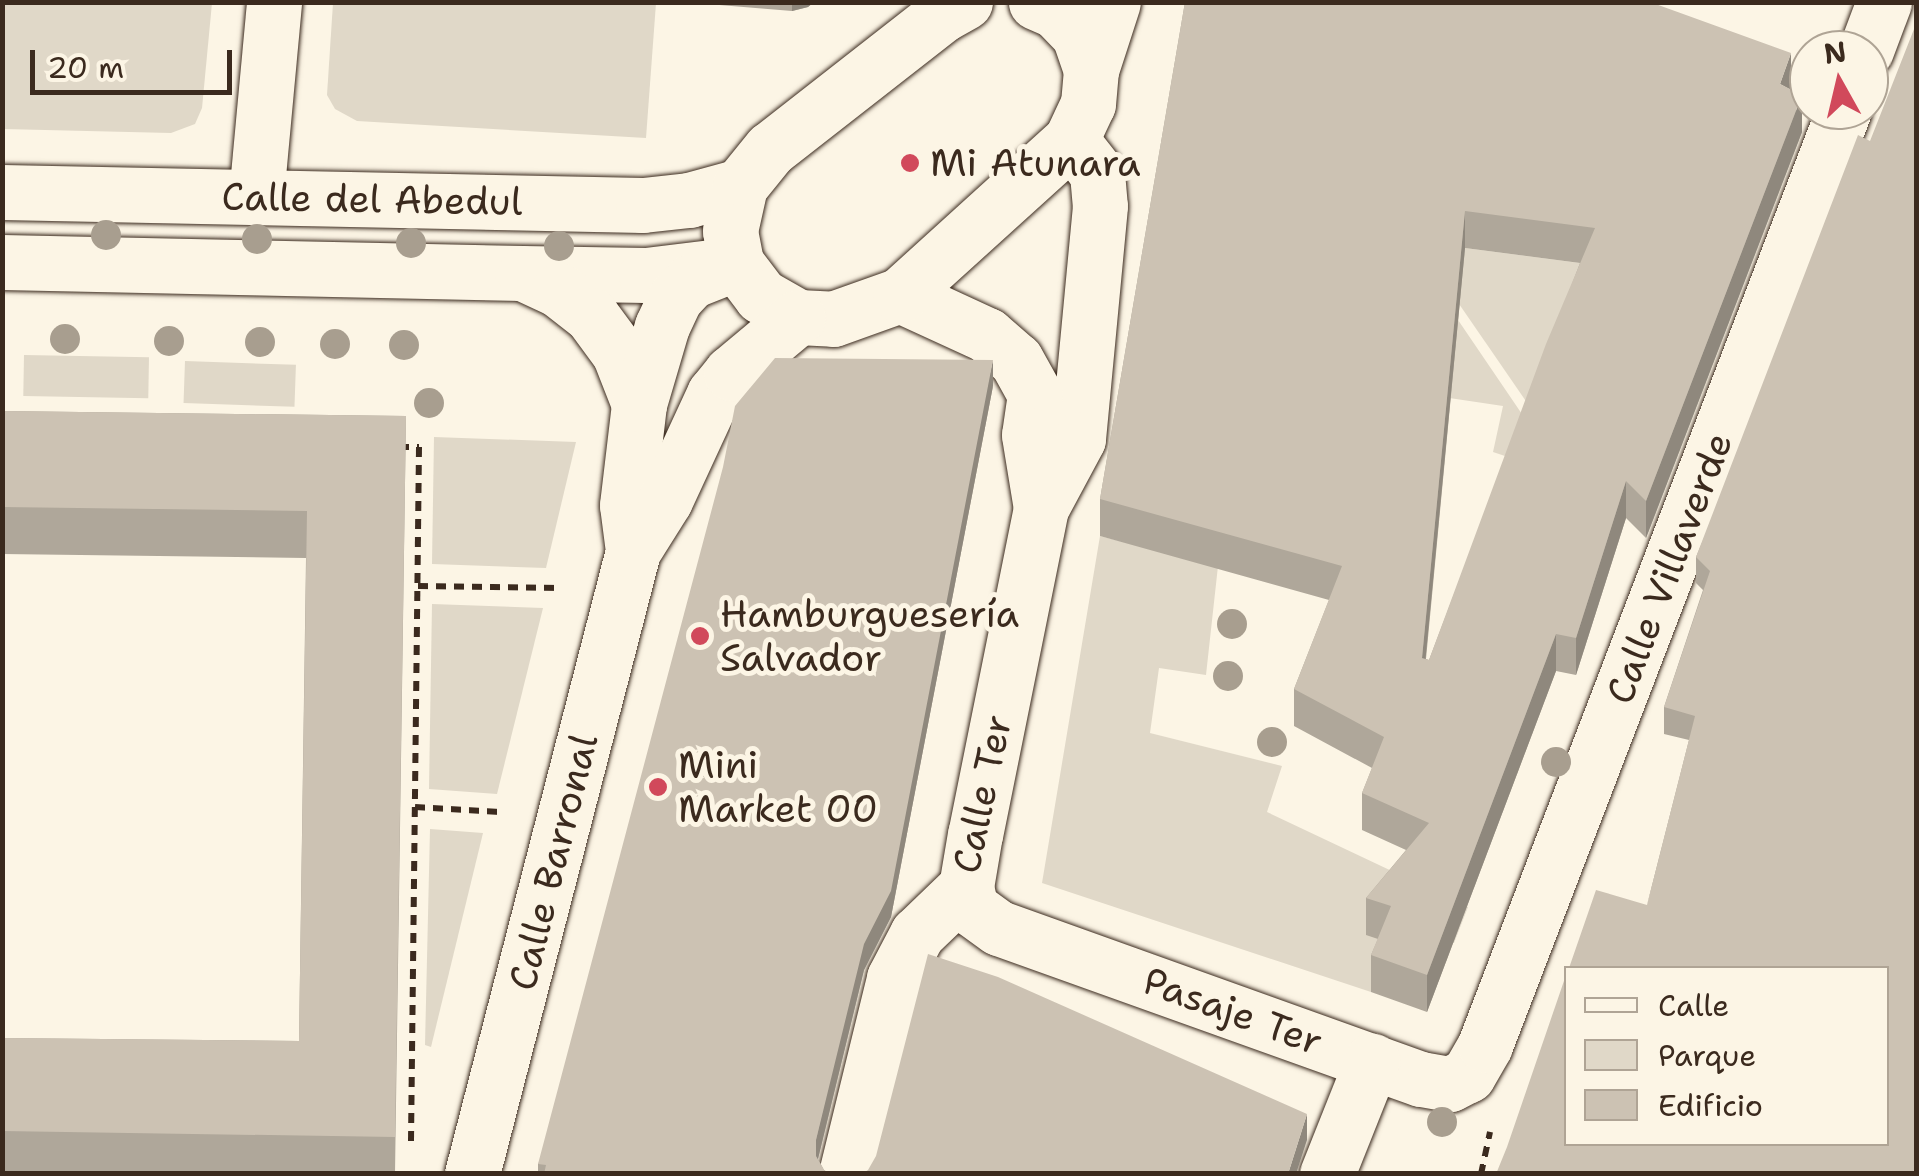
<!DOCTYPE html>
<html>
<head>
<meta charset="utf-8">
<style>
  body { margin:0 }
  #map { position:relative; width:1919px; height:1176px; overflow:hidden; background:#fcf5e5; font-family:"Shantell Sans",sans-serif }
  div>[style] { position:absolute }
  .green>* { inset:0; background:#e0d8c8; transform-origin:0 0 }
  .path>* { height:6px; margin-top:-3px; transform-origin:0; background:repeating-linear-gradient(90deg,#3b2a1e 0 10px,transparent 0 18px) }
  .roads { filter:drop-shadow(0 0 2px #3b2a1e) drop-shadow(0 0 2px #3b2a1e) }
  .minor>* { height:55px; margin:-27.5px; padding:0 27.5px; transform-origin:27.5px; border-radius:27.5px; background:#fcf5e5 }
  .tertiary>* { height:55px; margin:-27.5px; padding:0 27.5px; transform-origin:27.5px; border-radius:27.5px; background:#fcf5e5 }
  .trees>* { width:30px; height:30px; margin:-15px; border-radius:50%; background:#a89e8f }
  .wall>* { inset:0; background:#afa79a }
  .shaded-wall>* { inset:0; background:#8f887d }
  .building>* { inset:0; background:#ccc2b3 }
  .dots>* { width:28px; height:28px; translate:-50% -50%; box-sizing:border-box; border:5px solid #fcf5e5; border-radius:50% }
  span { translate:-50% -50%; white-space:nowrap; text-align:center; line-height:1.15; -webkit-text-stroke:10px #fcf5e5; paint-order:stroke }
  .poi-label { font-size:38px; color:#3b2a1e }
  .left { translate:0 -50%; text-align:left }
  .street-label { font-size:38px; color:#3b2a1e }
  .frame { position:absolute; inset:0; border:5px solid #3b2a1e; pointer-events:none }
  .legend { position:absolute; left:1564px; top:966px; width:325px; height:180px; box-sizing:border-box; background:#fcf5e5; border:2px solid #afa495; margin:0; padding:12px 18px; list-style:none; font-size:30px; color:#3b2a1e }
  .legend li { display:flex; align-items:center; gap:20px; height:50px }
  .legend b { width:50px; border:2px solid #afa495 }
  .north { position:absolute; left:1789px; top:30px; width:100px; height:100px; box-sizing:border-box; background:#fcf5e5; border:2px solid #afa495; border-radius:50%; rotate:352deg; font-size:28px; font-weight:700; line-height:40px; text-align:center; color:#3b2a1e }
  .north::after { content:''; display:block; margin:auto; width:35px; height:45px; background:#d1495b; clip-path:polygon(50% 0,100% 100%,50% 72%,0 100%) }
  .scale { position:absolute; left:30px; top:50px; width:202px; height:45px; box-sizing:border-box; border:5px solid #3b2a1e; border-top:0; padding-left:12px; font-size:30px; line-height:35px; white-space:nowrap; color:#3b2a1e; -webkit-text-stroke:8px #fcf5e5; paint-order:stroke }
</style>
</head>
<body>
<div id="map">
  <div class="green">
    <i style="clip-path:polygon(3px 2px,212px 3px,202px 108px,195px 124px,171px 133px,3px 129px)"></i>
    <i style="clip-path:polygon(333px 3px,656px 3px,646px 138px,357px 121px,335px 109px,327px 95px)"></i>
    <i style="clip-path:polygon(1465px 248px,1595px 265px,1534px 413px,1457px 301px)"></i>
    <i style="clip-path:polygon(1456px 317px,1530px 426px,1520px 461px,1493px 452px,1503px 406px,1389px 389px)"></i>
    <i style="left:24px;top:355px;width:125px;height:41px;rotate:1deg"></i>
    <i style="left:185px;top:361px;width:111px;height:42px;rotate:2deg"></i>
    <i style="clip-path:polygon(434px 437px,576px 442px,546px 568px,432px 564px)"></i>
    <i style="clip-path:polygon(1100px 536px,1218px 566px,1206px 675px,1159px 668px,1150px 733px,1282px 766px,1267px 812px,1468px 907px,1454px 943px,1381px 917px,1391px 943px,1371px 992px,1042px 883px)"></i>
    <i style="clip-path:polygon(432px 604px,543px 608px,497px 794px,429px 789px)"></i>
    <i style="clip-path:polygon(430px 829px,483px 833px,431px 1047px,425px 1045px)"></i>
  </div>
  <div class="path">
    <i style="left:399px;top:447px;width:20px"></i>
    <i style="left:419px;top:447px;width:697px;rotate:90.66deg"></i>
    <i style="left:418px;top:586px;width:143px;rotate:0.8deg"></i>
    <i style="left:415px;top:807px;width:85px;rotate:3.4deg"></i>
    <i style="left:1481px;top:1174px;width:43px;rotate:-77.9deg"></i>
  </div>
  <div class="roads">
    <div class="minor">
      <i style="left:1866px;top:50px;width:51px;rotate:-69.4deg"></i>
      <i style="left:1071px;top:140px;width:42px;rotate:51.8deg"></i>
      <i style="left:1097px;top:173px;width:33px;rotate:85deg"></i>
      <i style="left:1100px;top:206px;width:234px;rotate:95.4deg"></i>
      <i style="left:1078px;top:439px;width:78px;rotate:118.2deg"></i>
      <i style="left:1041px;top:508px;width:333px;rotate:101.4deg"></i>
      <i style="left:975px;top:834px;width:54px;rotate:99.6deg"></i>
      <i style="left:966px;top:887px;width:22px;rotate:77deg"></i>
      <i style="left:971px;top:908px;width:34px;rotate:36deg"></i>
      <i style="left:999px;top:928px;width:448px;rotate:19.7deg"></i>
      <i style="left:1421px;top:1079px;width:29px;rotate:10deg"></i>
      <i style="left:1450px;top:1084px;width:20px;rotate:-27deg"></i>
      <i style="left:1468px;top:1075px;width:34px;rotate:-60deg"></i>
      <i style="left:1485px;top:1045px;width:1002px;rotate:-69deg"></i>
      <i style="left:2px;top:192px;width:641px;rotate:1.16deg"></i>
      <i style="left:643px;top:205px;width:46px;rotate:-6.2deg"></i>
      <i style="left:689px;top:200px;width:53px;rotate:-15.4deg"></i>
      <i style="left:256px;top:197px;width:196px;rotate:-84.7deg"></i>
      <i style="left:2px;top:262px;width:520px;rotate:1.21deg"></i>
      <i style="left:900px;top:295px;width:96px;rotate:24.7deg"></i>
      <i style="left:987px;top:335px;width:38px;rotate:41deg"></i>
      <i style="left:1016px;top:360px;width:39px;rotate:61deg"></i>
      <i style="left:1035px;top:394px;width:41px;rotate:98.3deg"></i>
      <i style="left:1029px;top:435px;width:74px;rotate:80.7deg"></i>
      <i style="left:846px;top:1174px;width:202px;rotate:-76.2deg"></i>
      <i style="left:894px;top:978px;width:50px;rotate:-62.4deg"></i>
      <i style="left:917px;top:934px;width:68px;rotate:-43.8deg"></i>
      <i style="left:1327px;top:1174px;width:122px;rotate:-68.3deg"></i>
    </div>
    <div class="tertiary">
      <i style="left:965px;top:2px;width:25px;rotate:151deg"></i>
      <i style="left:943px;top:14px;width:219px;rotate:142deg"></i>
      <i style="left:770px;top:149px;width:48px;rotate:129deg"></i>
      <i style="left:740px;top:186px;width:46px;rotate:102.5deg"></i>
      <i style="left:730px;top:231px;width:33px;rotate:79deg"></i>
      <i style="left:736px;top:263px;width:41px;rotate:52.9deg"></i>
      <i style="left:761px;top:296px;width:43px;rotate:29.6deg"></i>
      <i style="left:798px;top:317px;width:35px;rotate:3deg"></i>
      <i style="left:833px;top:319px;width:71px;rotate:-19.7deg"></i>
      <i style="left:900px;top:295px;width:231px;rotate:-42.2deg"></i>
      <i style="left:1071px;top:140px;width:40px;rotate:-65deg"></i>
      <i style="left:1088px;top:104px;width:34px;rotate:-85deg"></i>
      <i style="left:1091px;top:70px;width:37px;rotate:-109deg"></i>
      <i style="left:1079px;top:35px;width:33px;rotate:-134deg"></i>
      <i style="left:1056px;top:11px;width:22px;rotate:-156deg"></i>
      <i style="left:1091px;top:70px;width:71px;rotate:-72.1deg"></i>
      <i style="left:522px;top:273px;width:124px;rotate:0.9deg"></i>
      <i style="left:646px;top:275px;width:74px;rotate:-7deg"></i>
      <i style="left:525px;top:274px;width:38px;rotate:25deg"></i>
      <i style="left:559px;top:290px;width:41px;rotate:38deg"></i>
      <i style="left:591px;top:315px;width:47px;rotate:53.6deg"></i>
      <i style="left:619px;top:353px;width:55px;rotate:68.6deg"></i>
      <i style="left:633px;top:551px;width:46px;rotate:-97.4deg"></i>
      <i style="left:627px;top:505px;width:102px;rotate:-83.2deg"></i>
      <i style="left:639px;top:404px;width:81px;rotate:-73.6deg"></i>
      <i style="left:662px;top:326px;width:31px;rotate:-65deg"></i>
      <i style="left:675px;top:298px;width:23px;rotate:-47deg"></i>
      <i style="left:691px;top:281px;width:48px;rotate:-21.8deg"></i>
      <i style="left:472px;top:1174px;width:643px;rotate:-75.51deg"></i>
      <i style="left:633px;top:551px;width:60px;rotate:-57.9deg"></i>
      <i style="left:665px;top:500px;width:117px;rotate:-65.2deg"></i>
      <i style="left:714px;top:394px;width:27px;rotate:-51deg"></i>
      <i style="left:731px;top:373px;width:87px;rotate:-39.9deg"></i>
    </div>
  </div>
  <div class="trees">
    <i style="left:106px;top:235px"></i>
    <i style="left:257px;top:239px"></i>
    <i style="left:411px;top:243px"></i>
    <i style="left:559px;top:246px"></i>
    <i style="left:65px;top:339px"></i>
    <i style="left:169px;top:341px"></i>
    <i style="left:260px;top:342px"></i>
    <i style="left:335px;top:344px"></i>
    <i style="left:404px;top:345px"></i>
    <i style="left:429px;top:403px"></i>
    <i style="left:1232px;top:624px"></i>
    <i style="left:1228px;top:676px"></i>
    <i style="left:1272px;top:742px"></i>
    <i style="left:1556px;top:762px"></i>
    <i style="left:1442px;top:1122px"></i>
  </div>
  <div class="wall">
    <i style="clip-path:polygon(814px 2px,808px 7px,792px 11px,695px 3px)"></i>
    <i style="clip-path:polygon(evenodd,1185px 2px,1791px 90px,1802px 132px,1646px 538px,1626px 518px,1576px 675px,1556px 671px,1427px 1012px,1371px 992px,1371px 955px,1378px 939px,1366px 935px,1366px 898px,1406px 850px,1362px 830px,1362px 793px,1372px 768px,1294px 726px,1294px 689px,1329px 600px,1100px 536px,1100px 499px,1185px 2px,1465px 248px,1580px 263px,1429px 660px,1426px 659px,1465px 248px)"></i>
    <i style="clip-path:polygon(1870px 141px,1647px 905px,1689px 740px,1664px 734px,1664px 707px,1703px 590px,1696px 583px,1696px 557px)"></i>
    <i style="clip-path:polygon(993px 386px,891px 917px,864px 970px,818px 1159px,824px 1170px,830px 1174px,538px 1174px,538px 1164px)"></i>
    <i style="clip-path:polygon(2px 411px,406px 416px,395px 1174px,2px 1174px,2px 1038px,299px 1041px,306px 558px,2px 554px)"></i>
  </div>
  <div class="shaded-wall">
    <i style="clip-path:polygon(792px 2px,814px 2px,808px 7px,792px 11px)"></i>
    <i style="clip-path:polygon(1791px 53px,1791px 90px,1780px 84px)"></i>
    <i style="clip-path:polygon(1802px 95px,1802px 132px,1646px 538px,1646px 501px)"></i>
    <i style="clip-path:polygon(1465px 211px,1465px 248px,1422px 695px,1422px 658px)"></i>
    <i style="clip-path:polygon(993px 360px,993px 386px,891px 917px,864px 970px,816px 1167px,816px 1140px)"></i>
    <i style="clip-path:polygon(1626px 481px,1626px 518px,1576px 675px,1576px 638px)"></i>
    <i style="clip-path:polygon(1556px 634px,1556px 671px,1427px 1012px,1427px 975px)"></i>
    <i style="clip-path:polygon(1307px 1114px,1307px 1140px,1296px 1174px,1288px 1174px)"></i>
  </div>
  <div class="building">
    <i style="clip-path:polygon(evenodd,1185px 2px,1650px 2px,1791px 53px,1780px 84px,1802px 95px,1646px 501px,1626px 481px,1576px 638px,1556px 634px,1427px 975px,1371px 955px,1391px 906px,1366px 898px,1429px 823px,1362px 793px,1384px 737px,1294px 689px,1342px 566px,1100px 499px,1185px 2px,1465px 211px,1595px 228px,1546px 344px,1429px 660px,1422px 658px,1465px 211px)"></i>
    <i style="clip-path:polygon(1916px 24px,1916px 1174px,1496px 1174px,1507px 1147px,1566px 975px,1566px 1144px,1886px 1144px,1886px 968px,1569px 968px,1596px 890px,1647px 905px,1695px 716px,1664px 707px,1710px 571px,1696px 557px,1858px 135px,1870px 141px)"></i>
    <i style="clip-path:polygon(775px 358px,993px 360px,891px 891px,864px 944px,816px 1140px,816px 1156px,824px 1170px,830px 1174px,544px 1174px,546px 1165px,538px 1164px,723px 467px,735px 406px)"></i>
    <i style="clip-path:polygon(2px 411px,406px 416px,395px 1137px,2px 1131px,2px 1038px,299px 1041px,307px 511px,2px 507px)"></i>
    <i style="clip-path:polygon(928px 954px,998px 977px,1307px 1114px,1288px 1174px,862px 1174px,868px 1170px,876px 1156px)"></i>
  </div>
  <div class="dots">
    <i style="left:910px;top:163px;background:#d1495b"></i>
    <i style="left:700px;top:636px;background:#d1495b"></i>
    <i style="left:658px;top:787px;background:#d1495b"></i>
  </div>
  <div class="poi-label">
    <span class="left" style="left:930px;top:163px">Mi Atunara</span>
    <span class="left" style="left:720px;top:636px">Hamburguesería<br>Salvador</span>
    <span class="left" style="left:678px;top:787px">Mini<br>Market 00</span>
  </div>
  <div class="street-label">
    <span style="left:372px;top:199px;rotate:1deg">Calle del Abedul</span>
    <span style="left:1669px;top:568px;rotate:-69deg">Calle Villaverde</span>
    <span style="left:982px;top:794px;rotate:-78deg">Calle Ter</span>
    <span style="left:553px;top:862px;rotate:-76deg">Calle Barronal</span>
    <span style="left:1233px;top:1011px;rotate:20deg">Pasaje Ter</span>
  </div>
  <div class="frame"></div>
  <ul class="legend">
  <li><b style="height:12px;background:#fcf5e5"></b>Calle</li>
  <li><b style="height:28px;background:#e0d8c8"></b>Parque</li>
  <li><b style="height:28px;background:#ccc2b3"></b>Edificio</li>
  </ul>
  <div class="north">N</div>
  <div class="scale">20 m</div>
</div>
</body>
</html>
